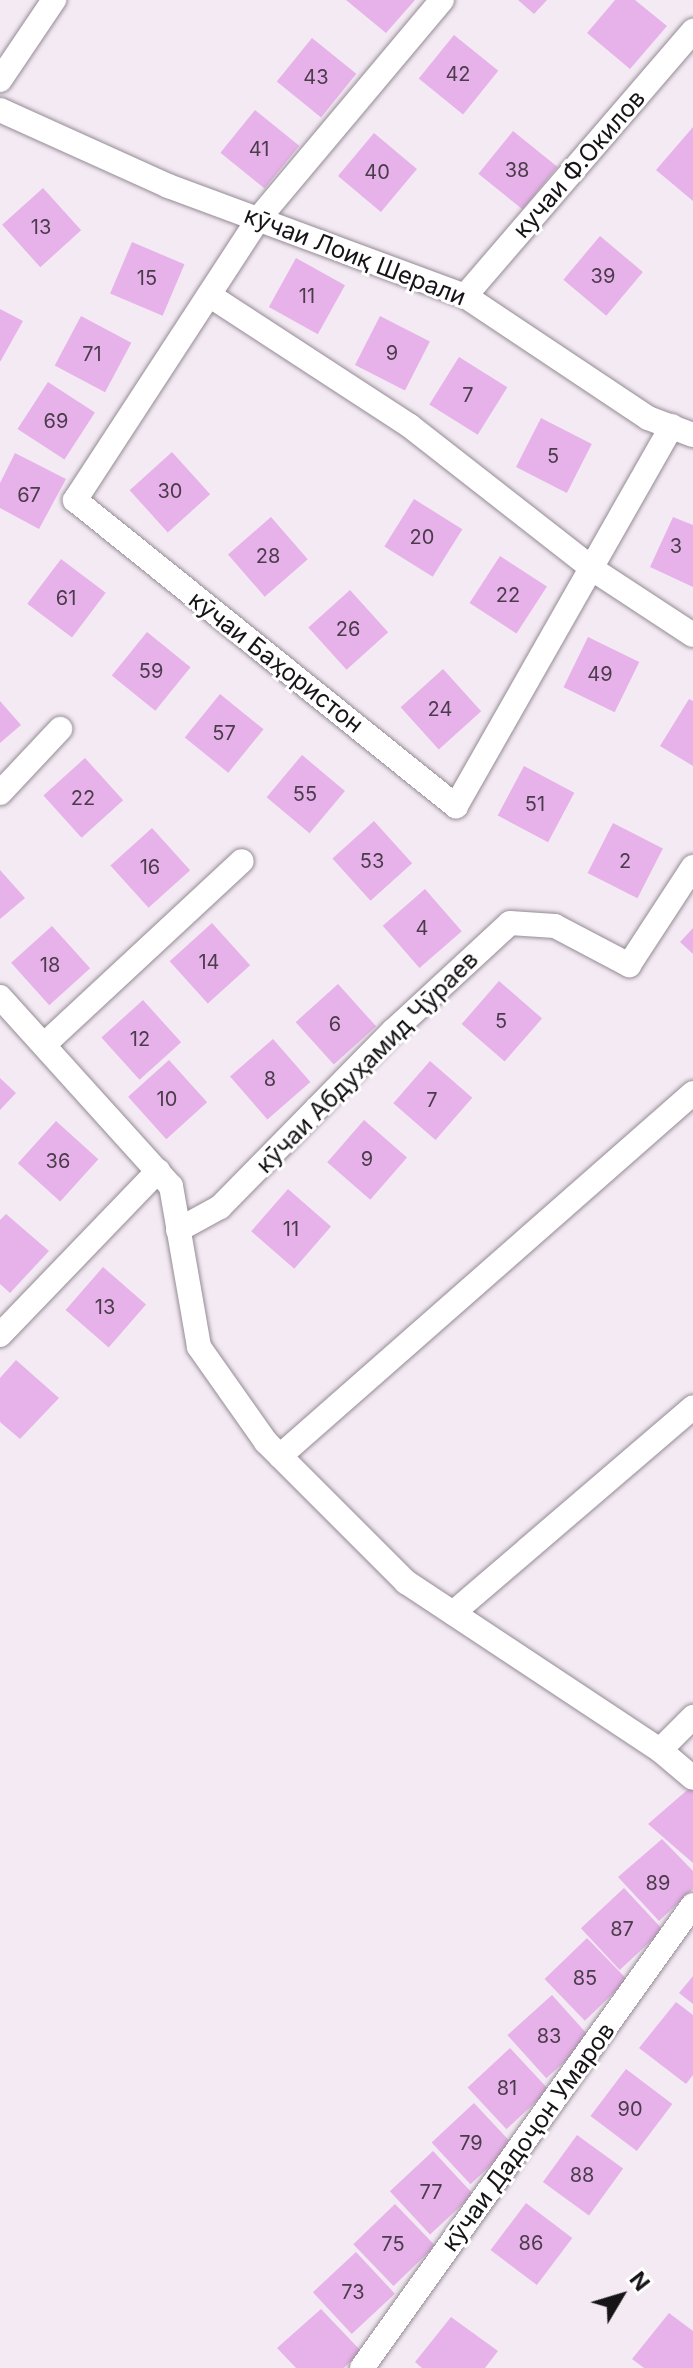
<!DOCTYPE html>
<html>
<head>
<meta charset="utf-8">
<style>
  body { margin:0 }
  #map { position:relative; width:693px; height:2368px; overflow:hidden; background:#f4eaf4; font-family:Inter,sans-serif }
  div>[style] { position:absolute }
  .building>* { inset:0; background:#e7b2e9; transform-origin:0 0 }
  .roads { filter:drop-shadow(0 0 2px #948b94) drop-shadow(0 0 2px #948b94) }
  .minor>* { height:24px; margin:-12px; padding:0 12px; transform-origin:12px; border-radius:12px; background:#fff }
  span { translate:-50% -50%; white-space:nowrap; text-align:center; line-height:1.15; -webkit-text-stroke:6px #fff; paint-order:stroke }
  .number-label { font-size:20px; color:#4b3c4c }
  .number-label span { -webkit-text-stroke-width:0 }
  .street-label { font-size:24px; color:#171417 }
  .north { position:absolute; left:581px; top:2256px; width:80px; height:80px; -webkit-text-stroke:6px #fff; paint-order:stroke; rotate:52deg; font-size:22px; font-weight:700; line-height:32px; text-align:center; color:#171417 }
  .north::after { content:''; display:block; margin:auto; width:28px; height:36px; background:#171417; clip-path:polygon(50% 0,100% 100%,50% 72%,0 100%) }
</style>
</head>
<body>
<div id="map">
  <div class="building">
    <i style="clip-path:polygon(346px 0,415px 0,386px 33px)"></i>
    <i style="clip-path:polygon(518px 0,547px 0,534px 14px)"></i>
    <i style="clip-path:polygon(615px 0,635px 0,667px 26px,630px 69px,587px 33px)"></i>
    <i style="left:454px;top:35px;width:57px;height:56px;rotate:39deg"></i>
    <i style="left:312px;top:38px;width:57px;height:56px;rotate:39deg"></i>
    <i style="left:255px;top:110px;width:57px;height:55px;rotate:39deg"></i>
    <i style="clip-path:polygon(693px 127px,693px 201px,656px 170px)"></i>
    <i style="left:513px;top:131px;width:57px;height:55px;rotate:39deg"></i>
    <i style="left:374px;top:133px;width:56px;height:56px;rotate:40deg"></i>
    <i style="left:43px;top:188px;width:57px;height:55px;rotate:48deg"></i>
    <i style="left:600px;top:236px;width:56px;height:57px;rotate:40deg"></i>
    <i style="left:132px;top:242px;width:57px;height:56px;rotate:23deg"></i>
    <i style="left:296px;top:258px;width:56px;height:56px;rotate:29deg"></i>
    <i style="clip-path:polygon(0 309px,23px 321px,0 362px)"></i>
    <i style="left:81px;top:316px;width:57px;height:56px;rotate:28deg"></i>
    <i style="left:380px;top:316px;width:56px;height:55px;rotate:27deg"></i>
    <i style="left:459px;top:357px;width:57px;height:56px;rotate:32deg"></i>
    <i style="left:48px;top:382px;width:56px;height:56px;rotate:33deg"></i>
    <i style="left:541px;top:418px;width:57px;height:55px;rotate:27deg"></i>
    <i style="left:172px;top:452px;width:57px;height:57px;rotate:48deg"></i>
    <i style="clip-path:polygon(15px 453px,66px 479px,39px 529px,0 508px,0 483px)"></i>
    <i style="left:414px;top:499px;width:57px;height:56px;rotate:32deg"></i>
    <i style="left:271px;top:517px;width:56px;height:57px;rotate:49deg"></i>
    <i style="clip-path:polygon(673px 517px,693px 525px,693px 587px,650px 567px)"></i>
    <i style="left:500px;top:556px;width:56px;height:56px;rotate:33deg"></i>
    <i style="left:61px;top:559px;width:56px;height:56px;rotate:37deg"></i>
    <i style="left:350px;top:590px;width:57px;height:56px;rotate:48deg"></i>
    <i style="left:147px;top:632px;width:56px;height:56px;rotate:39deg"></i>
    <i style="left:588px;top:637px;width:57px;height:56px;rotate:26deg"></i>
    <i style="left:443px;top:669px;width:57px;height:57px;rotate:48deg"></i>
    <i style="left:220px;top:694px;width:56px;height:56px;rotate:39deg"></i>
    <i style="clip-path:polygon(689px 699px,693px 701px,693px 766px,660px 746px)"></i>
    <i style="clip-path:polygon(0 701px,21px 725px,0 743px)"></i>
    <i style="left:302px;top:755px;width:56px;height:55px;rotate:40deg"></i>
    <i style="left:85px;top:758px;width:57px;height:56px;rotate:48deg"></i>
    <i style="left:524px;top:766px;width:57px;height:56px;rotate:28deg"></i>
    <i style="left:374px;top:821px;width:57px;height:56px;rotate:48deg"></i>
    <i style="left:613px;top:823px;width:56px;height:56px;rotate:27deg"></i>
    <i style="left:152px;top:828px;width:57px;height:56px;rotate:48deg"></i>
    <i style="clip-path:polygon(0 870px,25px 898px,0 919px)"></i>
    <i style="left:425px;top:889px;width:56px;height:56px;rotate:49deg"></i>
    <i style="left:212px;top:923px;width:57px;height:57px;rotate:48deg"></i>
    <i style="left:52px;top:926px;width:57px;height:55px;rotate:48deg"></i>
    <i style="clip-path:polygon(693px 928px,693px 954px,680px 942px)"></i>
    <i style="left:499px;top:981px;width:57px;height:57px;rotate:41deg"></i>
    <i style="left:338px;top:984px;width:57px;height:57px;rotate:48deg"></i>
    <i style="left:143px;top:1000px;width:57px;height:56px;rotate:48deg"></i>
    <i style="left:273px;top:1039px;width:57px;height:57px;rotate:49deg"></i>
    <i style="left:169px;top:1060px;width:57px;height:55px;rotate:48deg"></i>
    <i style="left:430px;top:1061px;width:56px;height:56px;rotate:41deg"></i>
    <i style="clip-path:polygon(0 1078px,16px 1093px,0 1110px)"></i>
    <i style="left:364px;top:1120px;width:57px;height:56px;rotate:41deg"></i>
    <i style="left:56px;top:1121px;width:57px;height:57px;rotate:42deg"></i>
    <i style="left:288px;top:1189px;width:57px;height:56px;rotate:41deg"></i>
    <i style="clip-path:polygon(6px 1214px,49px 1251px,10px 1293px,0 1284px,0 1220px)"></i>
    <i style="left:103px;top:1267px;width:57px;height:57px;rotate:41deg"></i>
    <i style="clip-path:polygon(16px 1360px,59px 1398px,20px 1439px,0 1422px,0 1378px)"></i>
    <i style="clip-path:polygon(693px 1785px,693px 1863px,648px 1824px)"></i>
    <i style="clip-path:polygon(662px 1839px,693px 1871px,693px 1889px,659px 1921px,618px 1877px)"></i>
    <i style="left:624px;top:1888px;width:57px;height:59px;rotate:47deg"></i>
    <i style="left:587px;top:1938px;width:58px;height:59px;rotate:46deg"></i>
    <i style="clip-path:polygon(693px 1976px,693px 2004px,679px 1993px)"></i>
    <i style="left:552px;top:1995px;width:58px;height:60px;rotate:48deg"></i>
    <i style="clip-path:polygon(676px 2002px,693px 2015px,693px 2075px,686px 2084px,639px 2048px)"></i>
    <i style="left:510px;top:2048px;width:57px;height:58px;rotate:47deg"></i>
    <i style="left:626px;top:2069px;width:58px;height:59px;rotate:37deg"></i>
    <i style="left:474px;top:2103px;width:57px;height:58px;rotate:47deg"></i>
    <i style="left:577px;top:2135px;width:57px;height:58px;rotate:36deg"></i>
    <i style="left:433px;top:2151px;width:59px;height:59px;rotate:47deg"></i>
    <i style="left:526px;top:2203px;width:58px;height:59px;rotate:37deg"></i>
    <i style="left:395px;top:2204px;width:58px;height:58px;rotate:46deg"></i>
    <i style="left:356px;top:2252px;width:57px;height:59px;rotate:47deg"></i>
    <i style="clip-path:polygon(321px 2309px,361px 2351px,344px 2368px,296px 2368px,277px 2348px)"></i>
    <i style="clip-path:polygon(669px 2313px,693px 2331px,693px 2368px,644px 2368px,632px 2359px)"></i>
    <i style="clip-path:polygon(451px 2317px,498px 2351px,485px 2368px,422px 2368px,415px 2362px)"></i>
  </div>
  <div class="roads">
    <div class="minor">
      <i style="left:442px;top:0;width:285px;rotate:130deg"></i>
      <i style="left:259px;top:218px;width:337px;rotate:123.1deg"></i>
      <i style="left:75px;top:500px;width:489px;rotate:38.8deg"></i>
      <i style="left:456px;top:806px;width:437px;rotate:-60.4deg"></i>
      <i style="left:0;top:80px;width:97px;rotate:-56deg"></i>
      <i style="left:0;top:110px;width:184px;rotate:24.3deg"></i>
      <i style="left:168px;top:186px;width:317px;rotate:20.3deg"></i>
      <i style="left:465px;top:296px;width:220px;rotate:33.7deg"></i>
      <i style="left:648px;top:418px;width:48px;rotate:20.7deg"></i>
      <i style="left:209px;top:295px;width:240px;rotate:33.1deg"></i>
      <i style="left:410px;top:426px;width:234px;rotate:38deg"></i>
      <i style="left:594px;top:570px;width:118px;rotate:33.3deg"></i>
      <i style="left:465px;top:296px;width:350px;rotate:-49.3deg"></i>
      <i style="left:0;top:793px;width:88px;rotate:-46.8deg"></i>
      <i style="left:0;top:997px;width:255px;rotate:47.9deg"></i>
      <i style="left:171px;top:1186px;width:163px;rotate:80.1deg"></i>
      <i style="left:199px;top:1347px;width:116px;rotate:54.8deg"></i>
      <i style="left:266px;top:1442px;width:198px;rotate:45deg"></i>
      <i style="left:406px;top:1582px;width:305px;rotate:33.5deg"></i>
      <i style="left:660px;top:1750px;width:43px;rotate:40.3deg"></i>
      <i style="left:46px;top:1043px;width:267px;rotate:-42.9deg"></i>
      <i style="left:178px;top:1230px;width:48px;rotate:-28.7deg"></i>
      <i style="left:220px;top:1207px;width:247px;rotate:-45.5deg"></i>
      <i style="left:393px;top:1031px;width:159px;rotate:-42.7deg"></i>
      <i style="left:510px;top:923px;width:45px;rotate:3.8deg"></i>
      <i style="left:555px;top:926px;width:84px;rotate:27.8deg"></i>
      <i style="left:629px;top:965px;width:117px;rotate:-56.9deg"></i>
      <i style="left:0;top:1335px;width:228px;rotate:-46.1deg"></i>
      <i style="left:280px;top:1456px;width:550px;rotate:-41.31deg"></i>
      <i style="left:453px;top:1613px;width:316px;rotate:-40.6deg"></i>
      <i style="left:660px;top:1750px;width:47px;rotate:-45deg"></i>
      <i style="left:362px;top:2368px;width:569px;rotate:-54.44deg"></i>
    </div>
  </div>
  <div class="number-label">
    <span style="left:458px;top:74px">42</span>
    <span style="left:316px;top:77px">43</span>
    <span style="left:259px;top:149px">41</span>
    <span style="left:517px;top:170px">38</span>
    <span style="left:377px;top:172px">40</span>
    <span style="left:41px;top:227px">13</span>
    <span style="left:603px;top:276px">39</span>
    <span style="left:147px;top:278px">15</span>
    <span style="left:307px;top:296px">11</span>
    <span style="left:392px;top:353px">9</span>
    <span style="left:92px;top:354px">71</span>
    <span style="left:468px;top:395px">7</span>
    <span style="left:56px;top:421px">69</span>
    <span style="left:553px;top:456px">5</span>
    <span style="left:170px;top:491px">30</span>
    <span style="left:29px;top:495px">67</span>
    <span style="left:422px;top:537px">20</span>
    <span style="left:676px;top:546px">3</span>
    <span style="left:268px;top:556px">28</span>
    <span style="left:508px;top:595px">22</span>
    <span style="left:66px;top:598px">61</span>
    <span style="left:348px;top:629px">26</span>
    <span style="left:151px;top:671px">59</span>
    <span style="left:600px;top:674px">49</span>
    <span style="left:440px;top:709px">24</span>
    <span style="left:224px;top:733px">57</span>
    <span style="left:305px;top:794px">55</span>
    <span style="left:83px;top:798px">22</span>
    <span style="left:535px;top:804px">51</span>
    <span style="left:372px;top:861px">53</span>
    <span style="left:625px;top:861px">2</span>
    <span style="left:150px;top:867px">16</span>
    <span style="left:422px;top:928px">4</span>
    <span style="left:209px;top:962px">14</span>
    <span style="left:50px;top:965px">18</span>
    <span style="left:501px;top:1021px">5</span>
    <span style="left:335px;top:1024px">6</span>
    <span style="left:140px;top:1039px">12</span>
    <span style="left:270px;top:1079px">8</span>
    <span style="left:167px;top:1099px">10</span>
    <span style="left:432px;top:1100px">7</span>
    <span style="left:367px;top:1159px">9</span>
    <span style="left:58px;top:1161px">36</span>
    <span style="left:291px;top:1229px">11</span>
    <span style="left:105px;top:1307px">13</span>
    <span style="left:658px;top:1883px">89</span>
    <span style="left:622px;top:1929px">87</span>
    <span style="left:585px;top:1978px">85</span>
    <span style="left:549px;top:2036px">83</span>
    <span style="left:507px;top:2088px">81</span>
    <span style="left:630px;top:2109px">90</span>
    <span style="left:471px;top:2143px">79</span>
    <span style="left:582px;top:2175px">88</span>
    <span style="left:431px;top:2192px">77</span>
    <span style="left:531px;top:2243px">86</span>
    <span style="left:393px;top:2244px">75</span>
    <span style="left:353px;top:2292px">73</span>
  </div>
  <div class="street-label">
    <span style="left:579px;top:164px;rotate:-49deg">кучаи Ф.Окилов</span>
    <span style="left:355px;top:256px;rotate:21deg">кӯчаи Лоиқ Шерали</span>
    <span style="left:276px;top:662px;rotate:38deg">кӯчаи Баҳористон</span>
    <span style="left:367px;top:1062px;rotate:-45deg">кӯчаи Абдуҳамид Ҷӯраев</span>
    <span style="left:528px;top:2137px;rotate:-54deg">кӯчаи Дадоҷон Умаров</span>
  </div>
  <div class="north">N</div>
</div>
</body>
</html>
